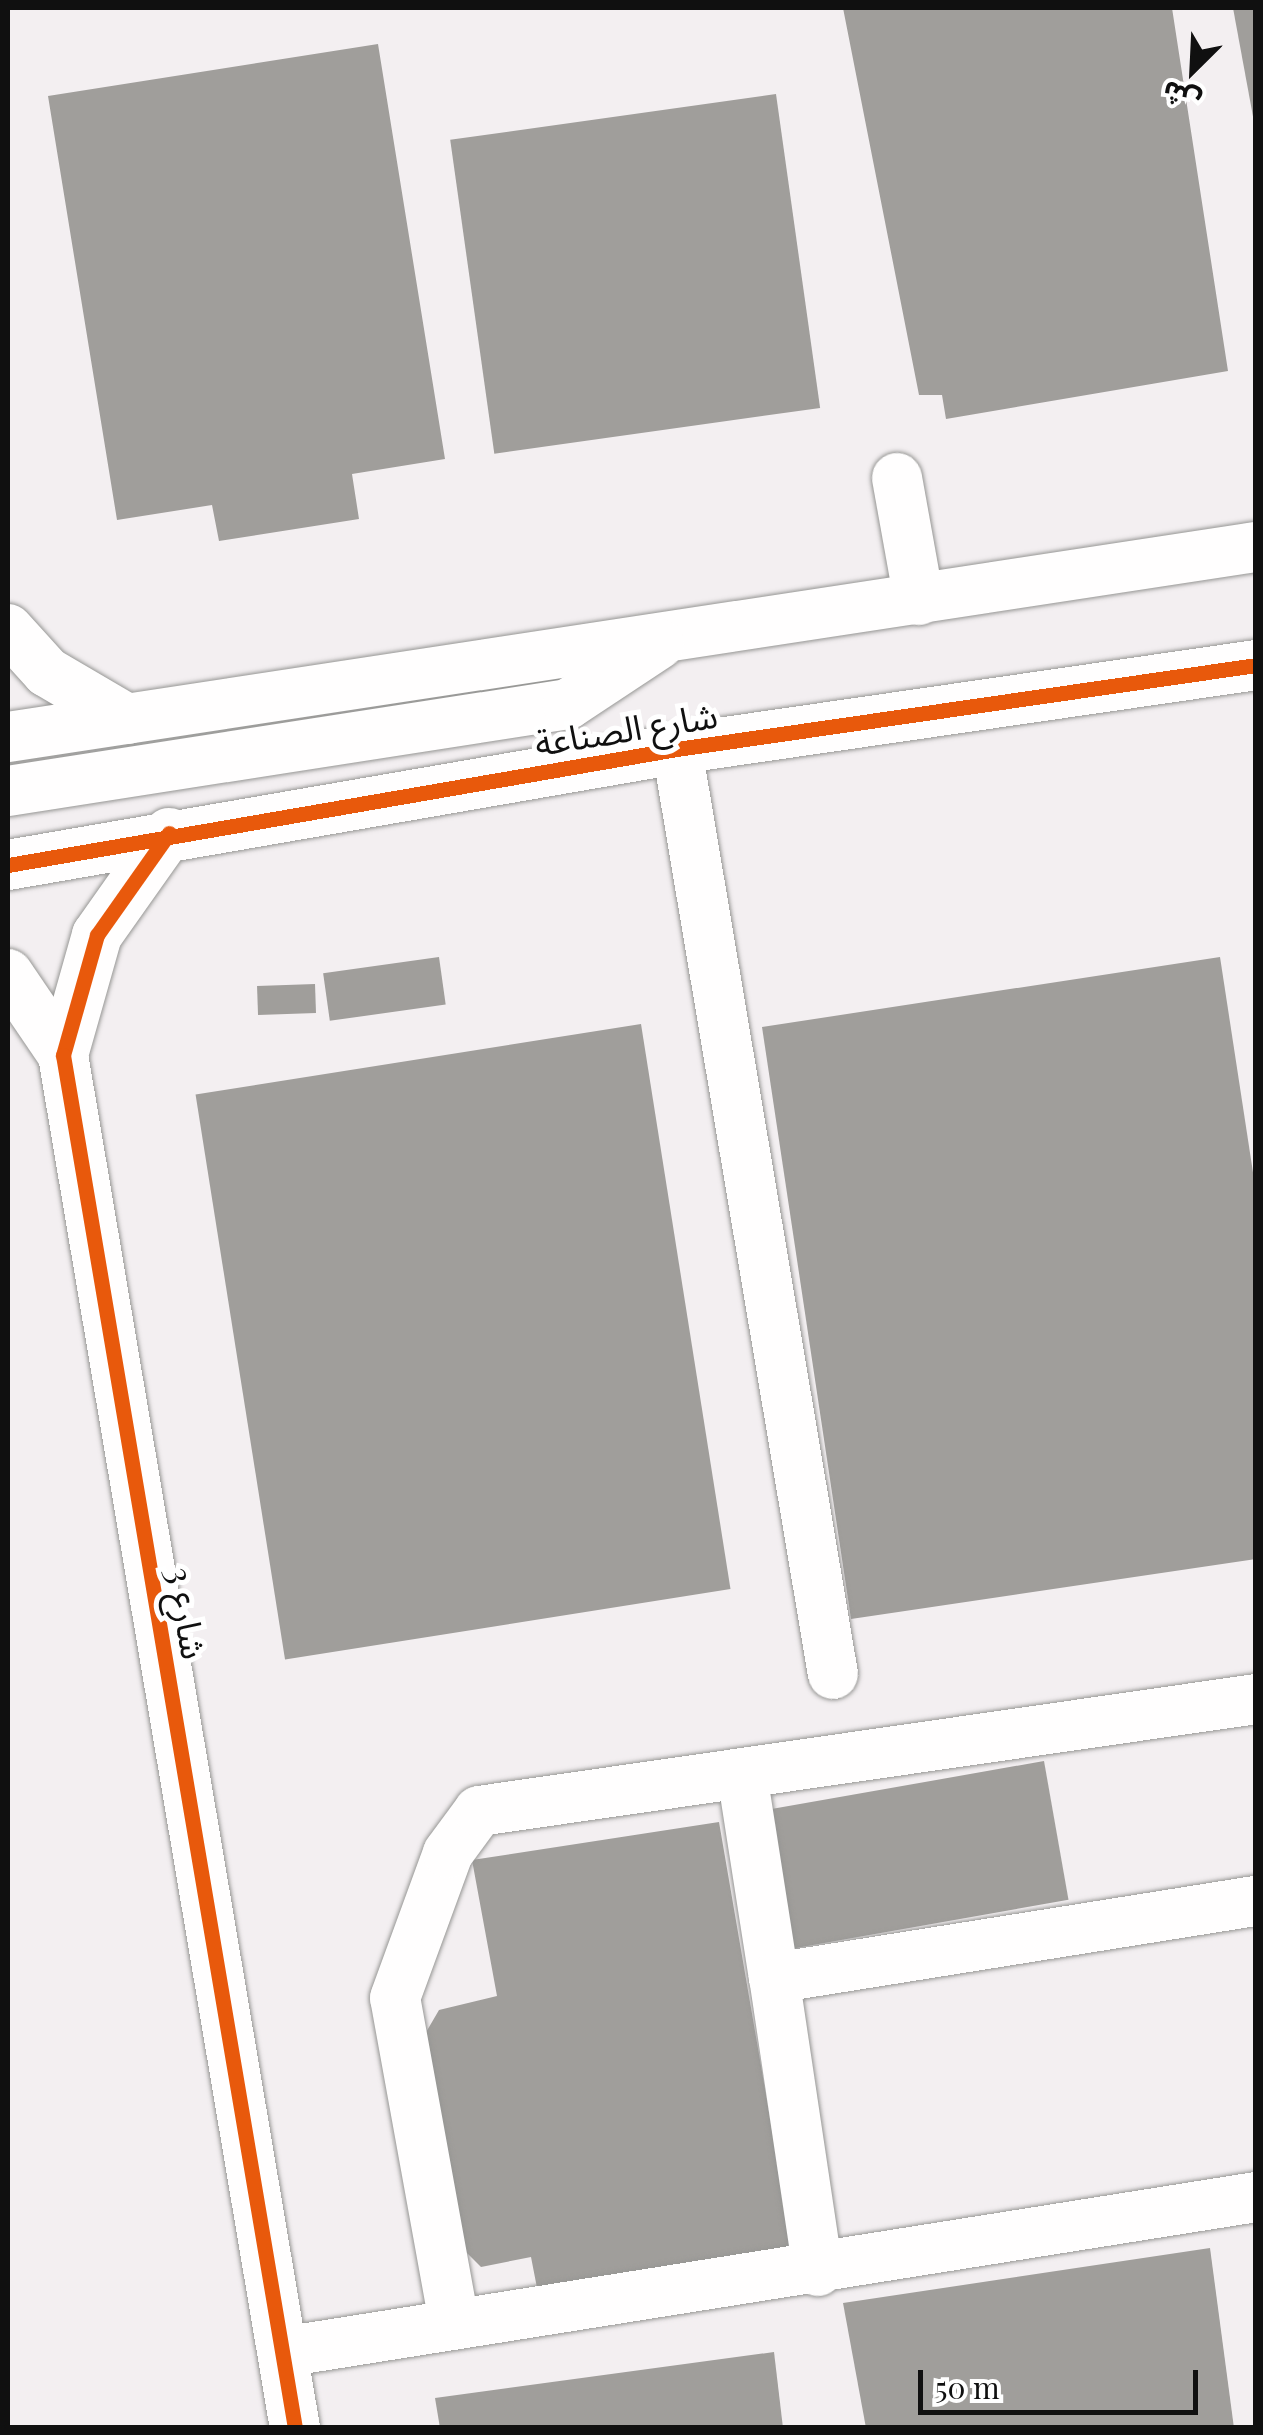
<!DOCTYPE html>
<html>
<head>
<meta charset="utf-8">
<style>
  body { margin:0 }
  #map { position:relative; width:1263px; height:2435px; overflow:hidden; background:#fcfbf6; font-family:"Playfair Display","Noto Sans Arabic",serif }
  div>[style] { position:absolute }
  .industrial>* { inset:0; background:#f3eff1; transform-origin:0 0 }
  .building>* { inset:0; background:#a09e9b; transform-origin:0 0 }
  .roads { filter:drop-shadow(0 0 2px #969694) drop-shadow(0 0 2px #969694) }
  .minor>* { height:50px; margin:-25px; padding:0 25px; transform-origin:25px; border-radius:25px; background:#fffefe }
  .cycleway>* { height:15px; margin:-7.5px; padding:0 7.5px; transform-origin:7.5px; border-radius:7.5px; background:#e8590c }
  span { translate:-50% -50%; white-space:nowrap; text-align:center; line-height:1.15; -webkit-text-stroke:10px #fff; paint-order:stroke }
  .street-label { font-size:35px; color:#101010 }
  .frame { position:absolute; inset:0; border:10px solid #101010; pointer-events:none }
  .north { position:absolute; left:1143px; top:20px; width:100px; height:100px; -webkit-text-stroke:8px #fff; paint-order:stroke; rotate:204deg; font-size:28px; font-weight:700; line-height:40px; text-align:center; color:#101010 }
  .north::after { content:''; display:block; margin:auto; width:35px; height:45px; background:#101010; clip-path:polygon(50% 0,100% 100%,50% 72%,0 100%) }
  .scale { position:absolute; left:918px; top:2370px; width:280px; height:45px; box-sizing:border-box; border:5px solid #101010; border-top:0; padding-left:12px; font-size:30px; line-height:35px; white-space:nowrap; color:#101010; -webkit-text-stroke:8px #fff; paint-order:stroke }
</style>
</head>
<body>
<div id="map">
  <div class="industrial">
    <i style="left:8px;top:8px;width:1247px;height:2419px"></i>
  </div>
  <div class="building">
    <i style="clip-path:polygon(843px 8px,1172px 8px,1228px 371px,946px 419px,942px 395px,919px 395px)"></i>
    <i style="clip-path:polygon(1233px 8px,1256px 8px,1256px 122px,1254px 122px)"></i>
    <i style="clip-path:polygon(378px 44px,445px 459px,352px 474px,359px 519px,219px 541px,212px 505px,117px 520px,48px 96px)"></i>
    <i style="left:776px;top:94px;width:317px;height:329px;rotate:82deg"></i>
    <i style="left:439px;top:957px;width:48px;height:117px;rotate:82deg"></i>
    <i style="clip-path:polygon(1220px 957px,1256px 1192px,1256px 1559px,851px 1619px,762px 1027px)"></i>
    <i style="left:315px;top:984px;width:29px;height:58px;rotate:88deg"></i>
    <i style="left:641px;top:1024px;width:572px;height:451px;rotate:81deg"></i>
    <i style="left:1044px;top:1761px;width:141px;height:281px;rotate:80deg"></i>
    <i style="clip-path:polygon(719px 1822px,792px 2246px,538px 2293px,531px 2257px,481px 2267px,461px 2247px,425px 2034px,439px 2010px,497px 1996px,472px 1860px)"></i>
    <i style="clip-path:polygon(1210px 2248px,1234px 2428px,866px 2428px,843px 2303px)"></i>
    <i style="clip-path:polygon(774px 2352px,783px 2428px,440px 2428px,435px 2398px)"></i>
  </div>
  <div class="roads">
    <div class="minor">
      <i style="left:897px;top:478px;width:124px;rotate:79.8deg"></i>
      <i style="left:8px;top:629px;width:58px;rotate:47.8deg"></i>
      <i style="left:47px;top:672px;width:93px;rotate:30.4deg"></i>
      <i style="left:8px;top:737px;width:1262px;rotate:-8.66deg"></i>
      <i style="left:677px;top:749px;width:938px;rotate:80.43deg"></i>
      <i style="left:8px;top:791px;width:567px;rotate:-8.83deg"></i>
      <i style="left:568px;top:704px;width:109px;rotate:-33.4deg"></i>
      <i style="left:169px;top:833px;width:125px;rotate:125.2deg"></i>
      <i style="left:97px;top:935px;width:125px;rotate:105.8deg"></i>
      <i style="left:63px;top:1055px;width:1392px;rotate:80.41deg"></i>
      <i style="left:8px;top:865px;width:679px;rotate:-9.84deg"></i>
      <i style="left:677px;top:749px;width:585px;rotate:-8.25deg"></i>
      <i style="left:8px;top:974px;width:98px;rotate:55.8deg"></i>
      <i style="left:742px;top:1774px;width:206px;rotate:81.1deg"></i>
      <i style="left:818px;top:2271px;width:296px;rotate:-98.5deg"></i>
      <i style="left:774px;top:1978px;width:488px;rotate:-9.1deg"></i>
      <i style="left:454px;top:2322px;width:329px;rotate:-100.3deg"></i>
      <i style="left:395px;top:1998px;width:154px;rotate:-69.9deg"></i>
      <i style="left:448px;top:1853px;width:52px;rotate:-53.6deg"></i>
      <i style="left:479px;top:1811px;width:785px;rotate:-8.2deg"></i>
      <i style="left:283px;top:2352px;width:985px;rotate:-9.05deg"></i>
    </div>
  </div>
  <div class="cycleway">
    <i style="left:169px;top:833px;width:125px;rotate:125.2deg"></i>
    <i style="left:97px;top:935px;width:125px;rotate:105.8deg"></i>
    <i style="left:63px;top:1055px;width:1392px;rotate:80.41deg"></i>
    <i style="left:8px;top:865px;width:679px;rotate:-9.84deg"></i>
    <i style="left:677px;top:749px;width:585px;rotate:-8.25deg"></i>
  </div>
  <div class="street-label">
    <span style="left:626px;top:728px;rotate:-9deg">شارع الصناعة</span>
    <span style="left:188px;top:1613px;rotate:80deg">شارع 3</span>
  </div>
  <div class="frame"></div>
  <div class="north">ش</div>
  <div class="scale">50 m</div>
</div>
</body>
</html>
